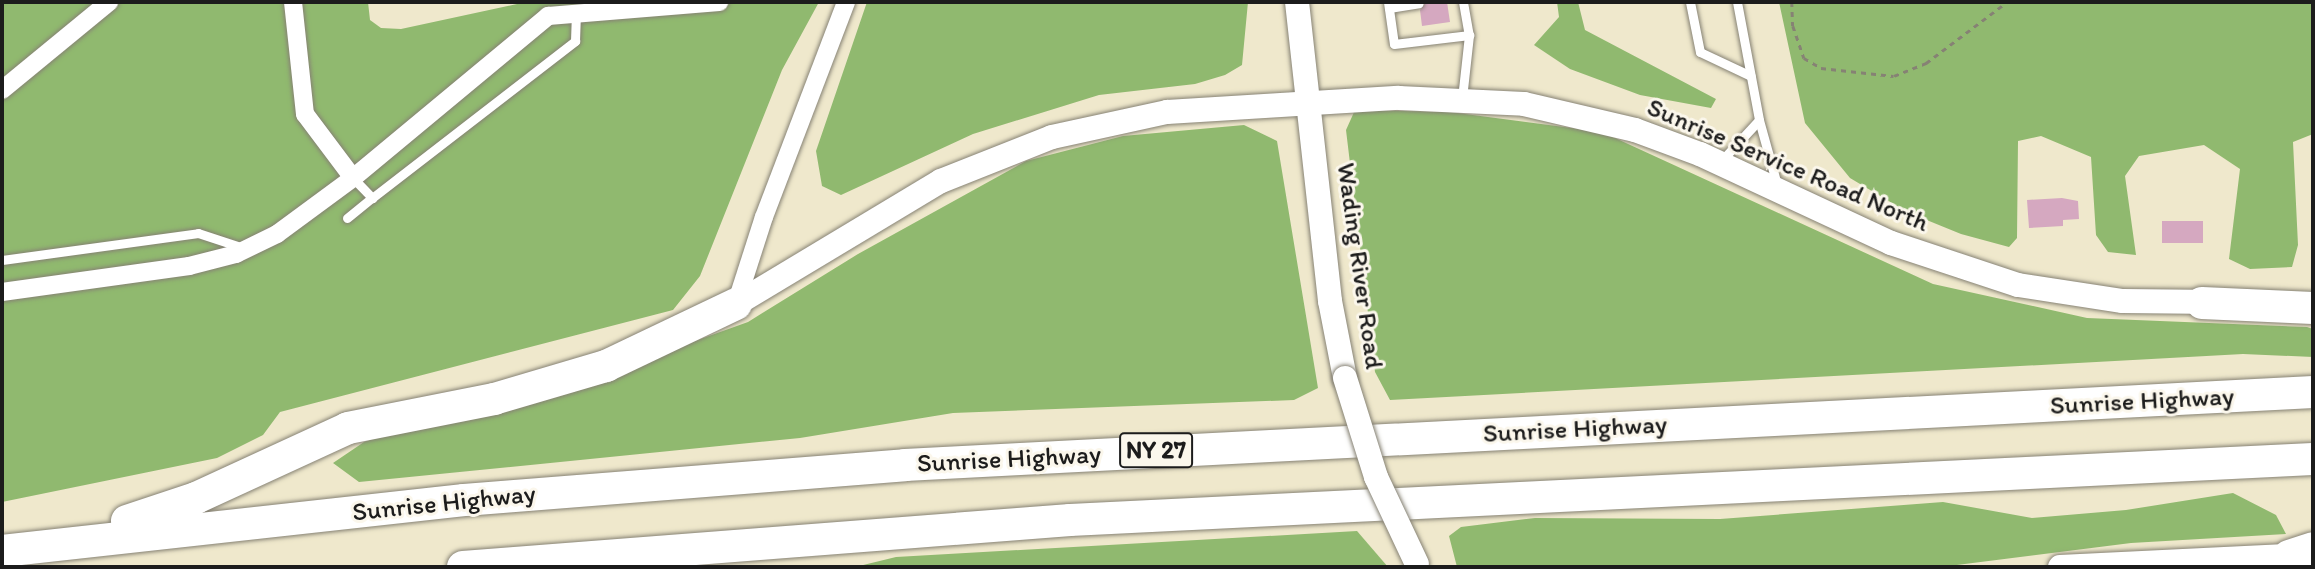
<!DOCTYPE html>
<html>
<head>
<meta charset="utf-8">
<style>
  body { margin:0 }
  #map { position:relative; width:2315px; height:569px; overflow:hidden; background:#efe8cc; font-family:Itim,sans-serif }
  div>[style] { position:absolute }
  .forest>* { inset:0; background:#90b96f }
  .building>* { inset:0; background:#d5a8c0; transform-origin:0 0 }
  .path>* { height:2.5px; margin-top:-1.25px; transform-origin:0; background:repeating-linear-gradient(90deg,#868274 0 5px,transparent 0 10px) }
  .roads { filter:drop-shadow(0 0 2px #868274) drop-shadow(0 0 2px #868274) }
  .lane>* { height:9px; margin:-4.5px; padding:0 4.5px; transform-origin:4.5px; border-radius:4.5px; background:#fff }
  .street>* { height:18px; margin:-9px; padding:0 9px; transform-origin:9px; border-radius:9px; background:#fff }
  .secondary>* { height:24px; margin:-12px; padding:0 12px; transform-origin:12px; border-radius:12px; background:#fff }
  .highway>* { height:32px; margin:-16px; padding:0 16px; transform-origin:16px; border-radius:16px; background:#fff }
  .bridges { filter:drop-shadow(0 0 2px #868274) drop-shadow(0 0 2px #868274) }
  .secondary-bridge>* { height:24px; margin:-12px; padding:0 12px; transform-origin:12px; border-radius:12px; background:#fff }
  span { translate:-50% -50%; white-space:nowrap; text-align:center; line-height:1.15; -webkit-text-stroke:6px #fbf7ec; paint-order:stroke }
  .shield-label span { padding:2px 5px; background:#fbf7ec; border:2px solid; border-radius:5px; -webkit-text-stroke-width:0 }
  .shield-label { font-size:24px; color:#1c1c1c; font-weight:700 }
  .street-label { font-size:26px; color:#1c1c1c }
  .frame { position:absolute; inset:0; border:4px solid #1c1c1c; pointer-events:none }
</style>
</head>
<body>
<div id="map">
  <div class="forest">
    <i style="clip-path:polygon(2px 2px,368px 2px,370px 20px,381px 28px,401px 29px,526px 2px,819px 2px,782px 70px,700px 276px,673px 310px,280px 412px,263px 435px,217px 458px,2px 502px)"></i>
    <i style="clip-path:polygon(867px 2px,1248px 2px,1242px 65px,1225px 75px,1195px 84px,1099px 95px,973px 134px,841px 195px,822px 186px,816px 151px)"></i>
    <i style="clip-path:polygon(1557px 2px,1578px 2px,1585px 30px,1716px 99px,1711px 108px,1640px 95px,1570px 69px,1534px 45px,1559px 17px)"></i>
    <i style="clip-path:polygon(1779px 2px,2313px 2px,2313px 134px,2293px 142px,2298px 245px,2292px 267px,2250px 269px,2229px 259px,2240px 169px,2204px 145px,2139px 156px,2125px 176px,2136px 255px,2108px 252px,2096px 235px,2091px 157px,2041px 136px,2018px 141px,2017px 238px,2009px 247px,1961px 234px,1907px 212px,1850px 178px,1805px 123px)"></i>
    <i style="clip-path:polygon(1355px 110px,1450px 112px,1602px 132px,1933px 284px,2087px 318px,2307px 327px,2313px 329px,2313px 357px,2243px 354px,1390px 400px,1375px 372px,1346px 130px)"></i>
    <i style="clip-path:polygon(1244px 125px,1277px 141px,1318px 388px,1294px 400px,953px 413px,800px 438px,359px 482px,333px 463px,364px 442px,402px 428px,480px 418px,748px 322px,858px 254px,1026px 161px,1123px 136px)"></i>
    <i style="clip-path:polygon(2233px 493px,2276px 515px,2286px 534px,2131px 543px,1941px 567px,1457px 567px,1449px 536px,1461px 527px,1535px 518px,1720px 519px,1943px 502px,2032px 518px,2126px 510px)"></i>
    <i style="clip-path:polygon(1357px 531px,1388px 567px,855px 567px,896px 557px)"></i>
  </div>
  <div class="building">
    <i style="clip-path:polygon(1426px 2px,1447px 2px,1450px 22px,1422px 26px,1420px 10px)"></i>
    <i style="clip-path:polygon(2062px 198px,2078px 201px,2079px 219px,2063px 220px,2063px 226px,2029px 228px,2027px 200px)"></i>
    <i style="left:2162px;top:221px;width:41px;height:22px"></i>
  </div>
  <div class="path">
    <i style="left:1792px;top:2px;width:24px;rotate:88deg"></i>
    <i style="left:1793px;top:26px;width:34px;rotate:71deg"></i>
    <i style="left:1804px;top:58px;width:20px;rotate:30deg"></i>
    <i style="left:1821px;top:68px;width:73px;rotate:6.3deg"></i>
    <i style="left:1894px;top:76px;width:35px;rotate:-22deg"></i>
    <i style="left:1926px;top:63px;width:101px;rotate:-37deg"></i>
  </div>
  <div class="roads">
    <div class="lane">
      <i style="left:1388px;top:2px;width:42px;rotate:81.9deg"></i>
      <i style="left:1394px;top:44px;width:76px;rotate:-6.8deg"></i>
      <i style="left:1469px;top:35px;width:63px;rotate:96.3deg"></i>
      <i style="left:1463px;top:2px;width:34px;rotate:80deg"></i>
      <i style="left:1690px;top:2px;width:51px;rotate:78.7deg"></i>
      <i style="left:1700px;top:52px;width:56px;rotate:25.2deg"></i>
      <i style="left:1737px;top:2px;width:120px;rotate:79.4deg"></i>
      <i style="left:1389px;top:8px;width:30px;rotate:-9deg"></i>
      <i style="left:1722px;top:160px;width:54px;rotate:-47.2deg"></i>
      <i style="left:1759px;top:120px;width:67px;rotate:74.5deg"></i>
      <i style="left:353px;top:178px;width:28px;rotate:46deg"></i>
      <i style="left:372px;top:198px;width:257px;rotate:-37.7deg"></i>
      <i style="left:575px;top:41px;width:29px;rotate:-88deg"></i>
      <i style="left:347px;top:218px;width:32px;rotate:-39deg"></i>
      <i style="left:2px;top:260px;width:198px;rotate:-7.8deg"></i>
      <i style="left:198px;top:233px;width:48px;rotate:18.1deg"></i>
    </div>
    <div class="street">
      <i style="left:293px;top:2px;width:113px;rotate:83.9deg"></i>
      <i style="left:305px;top:114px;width:80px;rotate:53.1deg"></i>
      <i style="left:2px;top:90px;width:139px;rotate:-39.4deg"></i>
      <i style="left:2px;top:292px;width:189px;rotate:-7.9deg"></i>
      <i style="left:189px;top:266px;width:49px;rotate:-14.3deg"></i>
      <i style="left:236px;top:254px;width:46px;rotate:-26deg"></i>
      <i style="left:277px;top:234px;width:94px;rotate:-36.4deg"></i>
      <i style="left:353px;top:178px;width:254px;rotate:-39.7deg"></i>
      <i style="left:548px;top:16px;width:172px;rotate:-4.7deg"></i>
      <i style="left:736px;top:304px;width:91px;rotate:-72.2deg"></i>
      <i style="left:764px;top:217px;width:230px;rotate:-69.1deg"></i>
    </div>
    <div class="secondary">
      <i style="left:1297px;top:2px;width:301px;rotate:83.7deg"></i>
      <i style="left:1330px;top:301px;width:78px;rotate:79deg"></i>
      <i style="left:736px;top:304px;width:239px;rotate:-31deg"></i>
      <i style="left:941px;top:181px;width:119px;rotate:-21.6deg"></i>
      <i style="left:1052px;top:137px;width:118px;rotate:-12.3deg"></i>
      <i style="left:1167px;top:112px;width:232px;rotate:-3.5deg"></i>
      <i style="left:1399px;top:98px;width:125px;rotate:2.7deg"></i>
      <i style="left:1524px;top:104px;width:114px;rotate:13.2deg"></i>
      <i style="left:1635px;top:130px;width:69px;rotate:20.3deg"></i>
      <i style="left:1700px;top:154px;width:211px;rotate:25deg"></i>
      <i style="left:1891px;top:243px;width:134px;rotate:18.3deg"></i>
      <i style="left:2018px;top:285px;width:106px;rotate:8.7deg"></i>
      <i style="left:2123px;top:301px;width:95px;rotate:0.6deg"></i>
      <i style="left:2060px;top:567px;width:247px;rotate:-2.8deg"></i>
    </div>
    <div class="highway">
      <i style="left:2202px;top:303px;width:111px;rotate:2.6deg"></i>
      <i style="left:127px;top:521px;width:73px;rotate:-18.4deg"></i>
      <i style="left:196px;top:498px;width:167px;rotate:-24.7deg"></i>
      <i style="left:348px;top:428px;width:149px;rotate:-11.2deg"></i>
      <i style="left:494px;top:399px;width:117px;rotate:-16.4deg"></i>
      <i style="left:606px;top:366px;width:144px;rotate:-25.5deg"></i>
      <i style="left:2px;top:551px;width:465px;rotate:-6.3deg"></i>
      <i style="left:464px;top:500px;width:442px;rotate:-4.5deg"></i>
      <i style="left:905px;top:465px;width:1410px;rotate:-2.97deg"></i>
      <i style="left:2289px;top:556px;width:25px;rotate:-18deg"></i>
      <i style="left:463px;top:567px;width:609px;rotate:-4.43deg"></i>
      <i style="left:1070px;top:520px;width:1244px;rotate:-2.81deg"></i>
    </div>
  </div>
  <div class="bridges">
    <div class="secondary-bridge">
      <i style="left:1345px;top:378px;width:104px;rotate:72.6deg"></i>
      <i style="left:1376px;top:477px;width:96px;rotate:64.8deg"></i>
    </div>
  </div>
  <div class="shield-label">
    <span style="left:1156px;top:450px">NY 27</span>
  </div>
  <div class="street-label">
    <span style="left:1788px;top:165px;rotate:23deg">Sunrise Service Road North</span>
    <span style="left:1360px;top:266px;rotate:82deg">Wading River Road</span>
    <span style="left:2142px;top:401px;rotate:-3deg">Sunrise Highway</span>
    <span style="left:1575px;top:429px;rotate:-3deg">Sunrise Highway</span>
    <span style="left:1009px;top:459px;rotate:-3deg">Sunrise Highway</span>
    <span style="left:444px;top:503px;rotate:-6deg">Sunrise Highway</span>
  </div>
  <div class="frame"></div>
</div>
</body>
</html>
